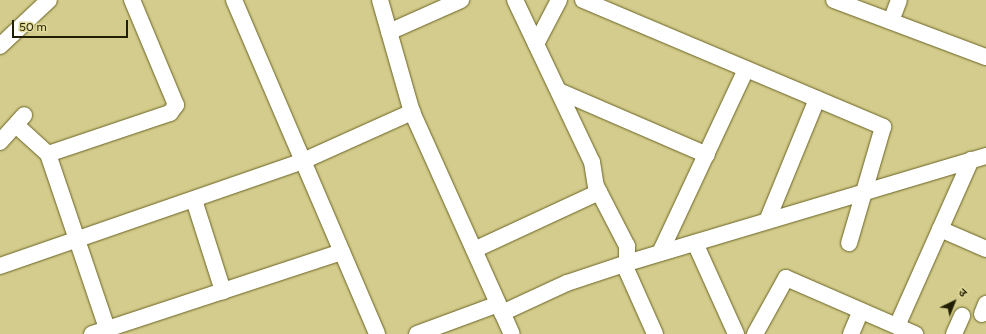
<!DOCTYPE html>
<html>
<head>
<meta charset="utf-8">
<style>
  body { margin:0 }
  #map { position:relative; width:986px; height:334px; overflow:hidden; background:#d3cc8c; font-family:Figtree,"Noto Sans Devanagari",sans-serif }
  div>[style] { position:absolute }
  .roads { filter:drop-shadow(0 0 1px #6a6324) drop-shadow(0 0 1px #6a6324) }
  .minor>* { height:16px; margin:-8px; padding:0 8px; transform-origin:8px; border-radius:8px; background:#fff }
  span { translate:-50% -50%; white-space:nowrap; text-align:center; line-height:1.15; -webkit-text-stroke:3.5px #e0d998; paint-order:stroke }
  .north { position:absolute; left:934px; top:282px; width:40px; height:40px; -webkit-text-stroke:3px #e0d998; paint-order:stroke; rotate:43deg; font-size:11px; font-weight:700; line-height:16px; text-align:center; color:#211e04 }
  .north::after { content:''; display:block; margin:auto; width:14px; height:18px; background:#211e04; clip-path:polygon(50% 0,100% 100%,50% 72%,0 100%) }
  .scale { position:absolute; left:12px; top:20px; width:116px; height:18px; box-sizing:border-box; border:2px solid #211e04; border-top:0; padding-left:5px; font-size:12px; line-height:14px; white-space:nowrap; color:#211e04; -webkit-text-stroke:3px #e0d998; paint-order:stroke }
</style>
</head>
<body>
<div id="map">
  <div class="roads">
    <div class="minor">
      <i style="left:234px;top:0;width:363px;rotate:66.8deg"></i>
      <i style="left:380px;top:0;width:116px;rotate:74.1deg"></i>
      <i style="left:412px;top:112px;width:243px;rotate:65.8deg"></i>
      <i style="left:515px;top:0;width:179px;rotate:64.6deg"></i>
      <i style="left:592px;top:162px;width:24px;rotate:81deg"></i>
      <i style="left:596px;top:186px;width:68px;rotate:62.7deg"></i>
      <i style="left:627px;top:246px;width:25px;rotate:90deg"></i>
      <i style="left:627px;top:271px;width:69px;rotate:66deg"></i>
      <i style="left:583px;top:0;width:326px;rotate:22.9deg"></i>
      <i style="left:883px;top:127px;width:121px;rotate:106.3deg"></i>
      <i style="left:834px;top:0;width:162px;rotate:20.6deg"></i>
      <i style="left:891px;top:21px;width:22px;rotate:-69deg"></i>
      <i style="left:389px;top:32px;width:79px;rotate:-24deg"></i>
      <i style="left:536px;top:44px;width:50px;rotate:-62.4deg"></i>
      <i style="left:0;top:46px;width:67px;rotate:-43.2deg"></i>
      <i style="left:559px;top:91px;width:161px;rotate:23.4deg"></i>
      <i style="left:16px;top:125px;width:43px;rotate:42.2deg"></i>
      <i style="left:48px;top:154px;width:190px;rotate:71.3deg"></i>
      <i style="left:0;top:142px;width:36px;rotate:-48deg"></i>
      <i style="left:48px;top:154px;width:129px;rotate:-18.6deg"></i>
      <i style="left:170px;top:113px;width:10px;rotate:-53deg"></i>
      <i style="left:176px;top:105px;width:114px;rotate:-112.7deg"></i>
      <i style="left:194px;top:200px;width:96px;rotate:72.3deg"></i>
      <i style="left:767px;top:221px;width:132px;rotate:-67.7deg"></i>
      <i style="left:940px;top:229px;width:50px;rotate:23.5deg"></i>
      <i style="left:695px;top:243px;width:100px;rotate:65.7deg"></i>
      <i style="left:474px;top:250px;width:138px;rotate:-24.9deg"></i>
      <i style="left:660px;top:253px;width:203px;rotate:-64.9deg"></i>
      <i style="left:0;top:266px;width:321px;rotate:-19.1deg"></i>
      <i style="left:303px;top:161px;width:120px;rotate:-24.2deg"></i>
      <i style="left:502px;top:313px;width:72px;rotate:-24.8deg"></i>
      <i style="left:567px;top:283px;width:63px;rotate:-18.4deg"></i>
      <i style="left:627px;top:263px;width:375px;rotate:-16.6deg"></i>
      <i style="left:982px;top:314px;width:11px;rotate:-68deg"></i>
      <i style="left:897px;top:326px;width:182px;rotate:-66deg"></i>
      <i style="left:92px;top:334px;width:263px;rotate:-18.2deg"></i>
      <i style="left:417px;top:334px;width:86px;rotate:-20.3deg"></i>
      <i style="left:755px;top:334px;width:64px;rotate:-61deg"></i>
      <i style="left:786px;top:278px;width:141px;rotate:23.5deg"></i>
      <i style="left:851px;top:334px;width:25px;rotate:-67deg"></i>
      <i style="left:954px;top:334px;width:20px;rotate:-66deg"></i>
    </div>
  </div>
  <div class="north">उ</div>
  <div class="scale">50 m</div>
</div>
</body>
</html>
